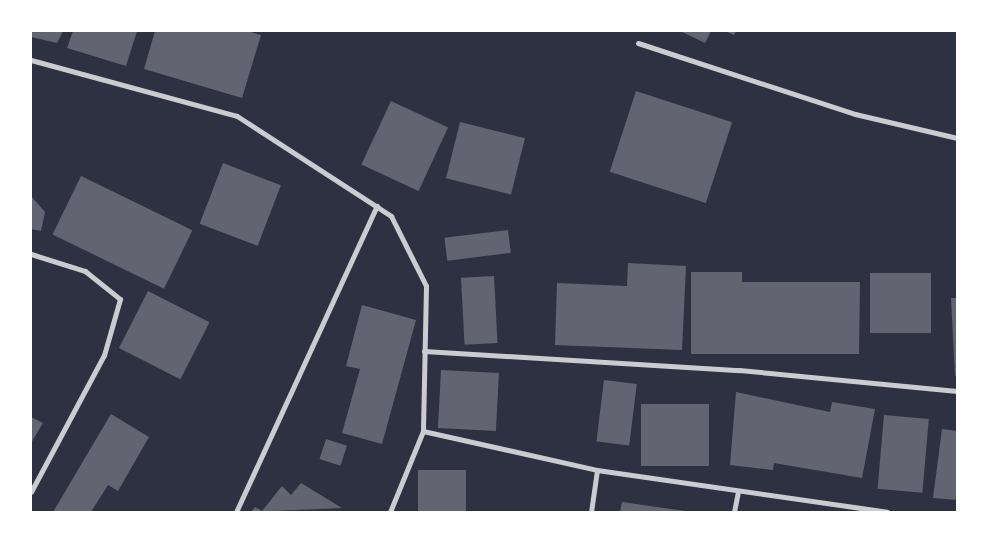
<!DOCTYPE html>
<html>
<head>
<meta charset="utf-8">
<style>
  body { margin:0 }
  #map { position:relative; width:988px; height:543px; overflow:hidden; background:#2d3142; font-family:"Nunito Sans",sans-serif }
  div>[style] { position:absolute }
  .building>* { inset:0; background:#626471; transform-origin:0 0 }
  .minor>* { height:5px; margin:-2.5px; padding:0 2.5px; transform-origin:2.5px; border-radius:2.5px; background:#caccd0 }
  span { translate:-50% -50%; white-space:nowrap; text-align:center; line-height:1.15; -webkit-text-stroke:4.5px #fff; paint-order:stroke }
  .frame { position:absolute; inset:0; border:32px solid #fff; pointer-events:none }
</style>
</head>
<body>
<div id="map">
  <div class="building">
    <i style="clip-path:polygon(31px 31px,63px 31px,57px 43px,31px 37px)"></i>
    <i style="clip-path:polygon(73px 31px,137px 31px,126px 66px,67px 48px)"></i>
    <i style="clip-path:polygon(155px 31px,247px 31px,261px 35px,242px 98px,144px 69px)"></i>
    <i style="clip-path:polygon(680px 31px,711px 31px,705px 43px)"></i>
    <i style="clip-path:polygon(725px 31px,736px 31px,734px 35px)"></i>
    <i style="left:636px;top:91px;width:101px;height:85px;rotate:18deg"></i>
    <i style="left:391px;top:101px;width:63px;height:70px;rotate:25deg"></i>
    <i style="left:460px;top:122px;width:67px;height:58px;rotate:14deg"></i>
    <i style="left:223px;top:163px;width:62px;height:65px;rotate:21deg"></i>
    <i style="left:81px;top:176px;width:124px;height:65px;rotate:26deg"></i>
    <i style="clip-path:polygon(31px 196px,45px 212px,41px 231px,31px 229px)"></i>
    <i style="left:508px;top:230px;width:23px;height:64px;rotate:83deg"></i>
    <i style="clip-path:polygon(628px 263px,686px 266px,682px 350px,555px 345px,557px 283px,627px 286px)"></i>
    <i style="clip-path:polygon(691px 272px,742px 272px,742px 282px,860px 282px,859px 354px,691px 354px)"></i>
    <i style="left:870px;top:273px;width:61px;height:60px"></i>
    <i style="left:494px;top:276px;width:67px;height:33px;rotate:87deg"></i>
    <i style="left:148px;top:291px;width:69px;height:64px;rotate:27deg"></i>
    <i style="clip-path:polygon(951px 298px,957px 298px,957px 376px,955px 376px)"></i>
    <i style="clip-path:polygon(362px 305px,416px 320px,382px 444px,342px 433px,360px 369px,346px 366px)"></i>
    <i style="left:441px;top:370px;width:58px;height:58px;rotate:3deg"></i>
    <i style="left:604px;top:380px;width:33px;height:62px;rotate:7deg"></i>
    <i style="clip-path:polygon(736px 392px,830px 412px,832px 402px,875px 409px,862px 478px,774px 463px,773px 470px,730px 465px)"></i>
    <i style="left:641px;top:404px;width:68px;height:62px"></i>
    <i style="clip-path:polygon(111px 414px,149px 437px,118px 491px,108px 485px,91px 512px,53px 512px)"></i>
    <i style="left:884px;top:415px;width:45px;height:74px;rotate:5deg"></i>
    <i style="clip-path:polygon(31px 417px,43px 423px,31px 443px)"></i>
    <i style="clip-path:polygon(942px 429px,957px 431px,957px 500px,933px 498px)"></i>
    <i style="left:326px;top:439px;width:22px;height:21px;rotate:18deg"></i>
    <i style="left:418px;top:470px;width:48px;height:42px"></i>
    <i style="clip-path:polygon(301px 483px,342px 508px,251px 512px,255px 507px,262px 511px,282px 486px,291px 495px)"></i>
    <i style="clip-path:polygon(622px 502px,685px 511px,684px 512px,620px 512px)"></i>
  </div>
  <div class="minor">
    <i style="left:638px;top:43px;width:228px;rotate:18.1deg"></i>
    <i style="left:855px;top:114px;width:105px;rotate:13.2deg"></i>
    <i style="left:31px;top:60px;width:213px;rotate:15.2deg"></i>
    <i style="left:237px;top:116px;width:184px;rotate:33deg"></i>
    <i style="left:391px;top:216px;width:78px;rotate:63.4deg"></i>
    <i style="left:426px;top:286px;width:145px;rotate:91.2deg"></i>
    <i style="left:423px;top:431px;width:87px;rotate:112.2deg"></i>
    <i style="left:31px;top:254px;width:57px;rotate:17.5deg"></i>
    <i style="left:85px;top:271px;width:45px;rotate:38.7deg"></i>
    <i style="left:120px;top:299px;width:58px;rotate:105.9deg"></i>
    <i style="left:104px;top:355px;width:155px;rotate:118.1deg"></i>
    <i style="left:424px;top:351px;width:316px;rotate:3.5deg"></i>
    <i style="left:739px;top:370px;width:219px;rotate:5.5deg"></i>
    <i style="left:423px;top:431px;width:178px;rotate:12.6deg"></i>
    <i style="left:597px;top:470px;width:42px;rotate:98.1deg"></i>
    <i style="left:597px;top:470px;width:293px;rotate:8.2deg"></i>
    <i style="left:236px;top:512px;width:337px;rotate:-65.3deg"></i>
    <i style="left:734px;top:512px;width:21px;rotate:-79deg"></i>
  </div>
  <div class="frame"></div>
</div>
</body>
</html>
